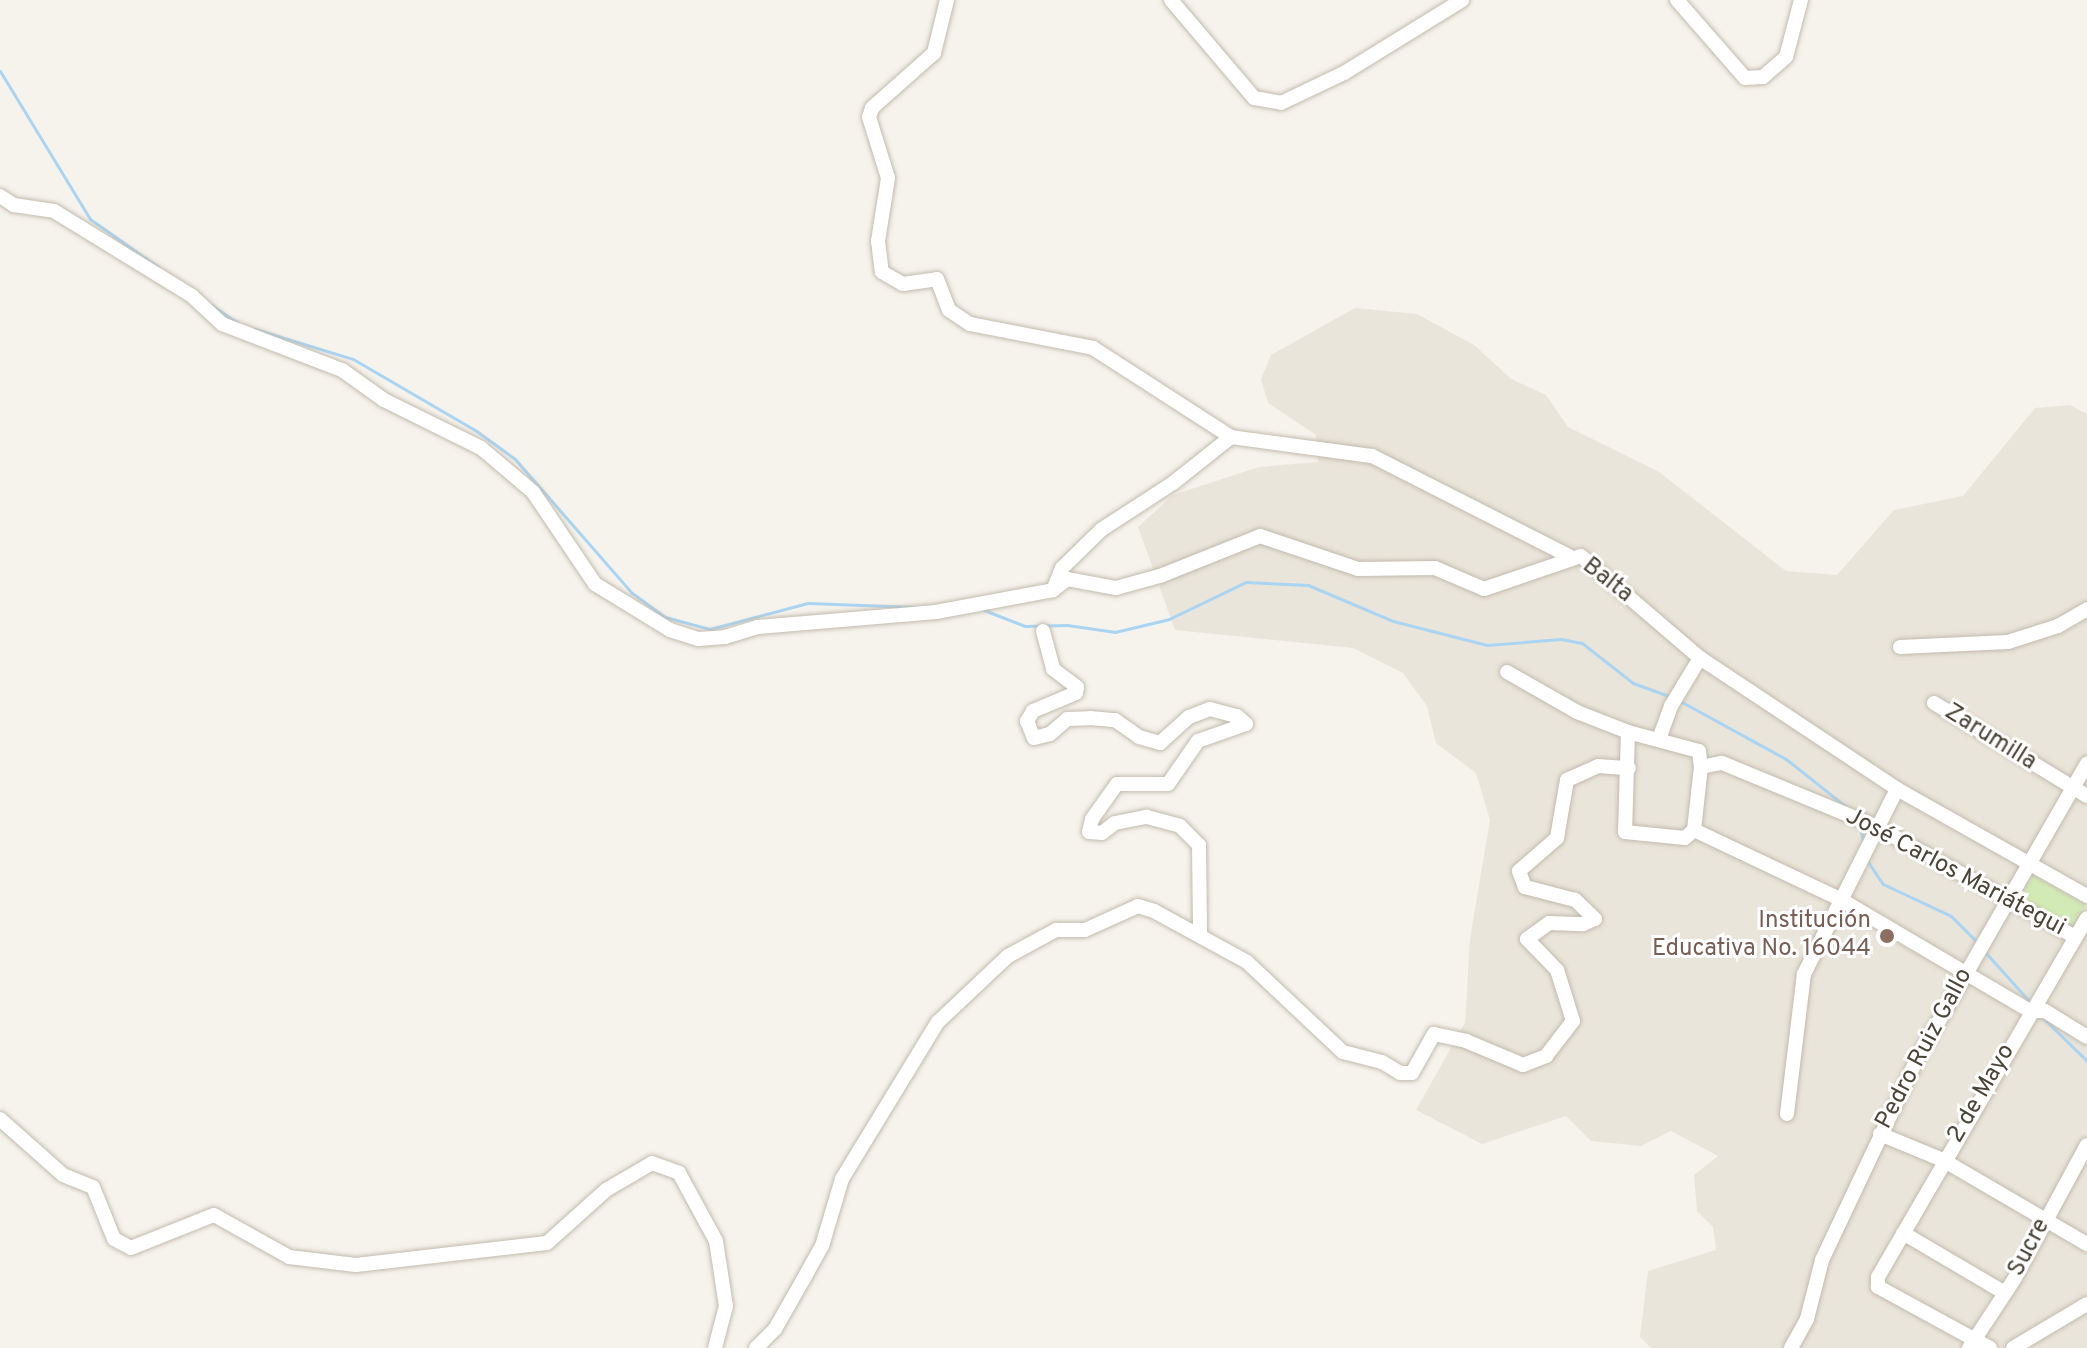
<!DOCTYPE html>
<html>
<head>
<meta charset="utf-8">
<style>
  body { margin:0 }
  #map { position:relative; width:2087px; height:1348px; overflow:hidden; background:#f6f3ec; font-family:Overpass,sans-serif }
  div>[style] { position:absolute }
  .residential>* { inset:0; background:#eae5da }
  .green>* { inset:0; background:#d2eab5; transform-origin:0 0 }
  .stream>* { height:3px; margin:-1.5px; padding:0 1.5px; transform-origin:1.5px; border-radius:1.5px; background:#a9d4f2 }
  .roads { filter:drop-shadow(0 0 2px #c2bbae) drop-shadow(0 0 2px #c2bbae) }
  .minor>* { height:14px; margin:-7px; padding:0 7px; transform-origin:7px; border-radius:7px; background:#fff }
  .dots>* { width:22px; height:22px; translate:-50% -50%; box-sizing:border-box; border:4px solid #fff; border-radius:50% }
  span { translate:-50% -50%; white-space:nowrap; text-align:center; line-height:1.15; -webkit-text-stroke:6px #fff; paint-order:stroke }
  .street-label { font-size:24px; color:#4b4439 }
  .education-label { font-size:24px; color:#785e54 }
  .right { translate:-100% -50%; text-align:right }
</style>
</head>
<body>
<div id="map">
  <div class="residential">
    <i style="clip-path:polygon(1355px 308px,1417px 314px,1474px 345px,1511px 379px,1546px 395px,1568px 427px,1659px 472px,1786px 571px,1837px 575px,1894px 510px,1963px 496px,2035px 408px,2070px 405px,2087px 414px,2087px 1348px,1651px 1348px,1640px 1337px,1648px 1271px,1716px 1250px,1713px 1227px,1697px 1211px,1694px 1175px,1718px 1156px,1671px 1131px,1641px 1146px,1591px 1141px,1566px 1116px,1482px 1144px,1416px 1110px,1465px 1023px,1470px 939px,1490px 820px,1476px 773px,1436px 743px,1427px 706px,1403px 673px,1353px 648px,1175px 630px,1138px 527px,1173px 495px,1259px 467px,1318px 462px,1316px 435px,1268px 403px,1261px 379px,1271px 355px)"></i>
  </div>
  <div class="green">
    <i style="left:2033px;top:874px;width:61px;height:27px;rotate:30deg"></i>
  </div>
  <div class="stream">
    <i style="left:0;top:71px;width:173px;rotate:58.7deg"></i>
    <i style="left:90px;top:219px;width:83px;rotate:35.2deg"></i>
    <i style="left:210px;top:304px;width:32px;rotate:34deg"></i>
    <i style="left:255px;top:329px;width:102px;rotate:17deg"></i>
    <i style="left:353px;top:359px;width:141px;rotate:30.2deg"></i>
    <i style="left:475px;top:430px;width:49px;rotate:35.9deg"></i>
    <i style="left:515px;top:459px;width:178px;rotate:48.9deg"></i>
    <i style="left:632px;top:593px;width:41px;rotate:36deg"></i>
    <i style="left:665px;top:617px;width:47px;rotate:14.9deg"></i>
    <i style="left:710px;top:629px;width:101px;rotate:-14.9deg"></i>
    <i style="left:808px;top:603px;width:108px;rotate:2.1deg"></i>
    <i style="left:984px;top:610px;width:44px;rotate:21.3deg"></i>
    <i style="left:1025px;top:626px;width:42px;rotate:-1.4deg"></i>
    <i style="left:1067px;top:625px;width:49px;rotate:8.3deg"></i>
    <i style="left:1115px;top:632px;width:56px;rotate:-13.5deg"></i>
    <i style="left:1169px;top:619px;width:85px;rotate:-25.7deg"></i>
    <i style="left:1246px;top:582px;width:62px;rotate:2.8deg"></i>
    <i style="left:1308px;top:585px;width:92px;rotate:23deg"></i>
    <i style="left:1393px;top:621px;width:97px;rotate:14.3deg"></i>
    <i style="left:1487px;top:645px;width:74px;rotate:-4.6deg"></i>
    <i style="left:1561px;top:639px;width:21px;rotate:11deg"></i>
    <i style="left:1582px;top:643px;width:65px;rotate:38.1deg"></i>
    <i style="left:1633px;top:683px;width:38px;rotate:20deg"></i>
    <i style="left:1680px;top:701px;width:121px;rotate:28.7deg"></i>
    <i style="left:1786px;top:759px;width:75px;rotate:38.5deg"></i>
    <i style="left:1859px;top:824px;width:21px;rotate:76deg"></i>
    <i style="left:1866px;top:859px;width:30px;rotate:56deg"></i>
    <i style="left:1883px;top:884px;width:75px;rotate:25.2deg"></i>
    <i style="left:1951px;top:916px;width:38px;rotate:45deg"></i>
    <i style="left:1985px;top:952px;width:69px;rotate:48deg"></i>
    <i style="left:2043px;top:1018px;width:62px;rotate:44.3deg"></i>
  </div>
  <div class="roads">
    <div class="minor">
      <i style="left:947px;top:0;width:55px;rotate:103.8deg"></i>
      <i style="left:934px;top:53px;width:83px;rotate:138.4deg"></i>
      <i style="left:872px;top:108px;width:9px;rotate:108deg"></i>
      <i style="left:869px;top:117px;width:64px;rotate:72.7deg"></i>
      <i style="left:888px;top:178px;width:64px;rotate:99deg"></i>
      <i style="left:878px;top:241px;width:31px;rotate:83deg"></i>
      <i style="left:882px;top:272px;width:24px;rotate:30deg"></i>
      <i style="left:903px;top:284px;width:34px;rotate:-8deg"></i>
      <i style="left:937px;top:279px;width:33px;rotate:69deg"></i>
      <i style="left:949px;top:310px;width:25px;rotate:34deg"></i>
      <i style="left:970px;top:324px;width:125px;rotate:11deg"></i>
      <i style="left:1093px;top:348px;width:164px;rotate:32.8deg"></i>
      <i style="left:1231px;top:437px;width:74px;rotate:141.6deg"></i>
      <i style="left:1173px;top:483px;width:86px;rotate:146.9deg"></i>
      <i style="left:1101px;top:530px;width:54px;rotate:135.7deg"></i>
      <i style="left:1062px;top:568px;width:24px;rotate:112deg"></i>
      <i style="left:1053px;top:590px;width:18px;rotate:-38deg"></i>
      <i style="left:1067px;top:579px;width:50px;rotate:10.4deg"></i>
      <i style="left:1116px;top:588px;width:46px;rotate:-15.3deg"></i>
      <i style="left:1160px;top:576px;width:108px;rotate:-21.8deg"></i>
      <i style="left:1260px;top:536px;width:103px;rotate:18.6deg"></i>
      <i style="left:1358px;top:569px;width:77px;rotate:-0.7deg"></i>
      <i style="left:1435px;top:568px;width:53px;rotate:23.2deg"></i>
      <i style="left:1484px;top:589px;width:102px;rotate:-18.8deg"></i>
      <i style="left:1581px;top:556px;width:157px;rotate:40.6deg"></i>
      <i style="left:1700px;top:658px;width:237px;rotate:33.6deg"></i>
      <i style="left:1897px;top:789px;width:218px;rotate:29.4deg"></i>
      <i style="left:1171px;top:0;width:128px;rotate:49.7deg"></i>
      <i style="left:1254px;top:98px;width:27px;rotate:10deg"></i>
      <i style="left:1281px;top:103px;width:70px;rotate:-25.5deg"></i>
      <i style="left:1344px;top:73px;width:139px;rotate:-31.7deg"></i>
      <i style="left:1677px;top:0;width:103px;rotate:48.9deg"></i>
      <i style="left:1745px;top:78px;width:18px;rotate:-3deg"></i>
      <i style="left:1763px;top:77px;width:30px;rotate:-41deg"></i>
      <i style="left:1786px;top:57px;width:59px;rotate:-75.3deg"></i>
      <i style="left:0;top:196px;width:17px;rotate:33deg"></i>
      <i style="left:14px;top:205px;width:40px;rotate:8.5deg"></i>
      <i style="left:54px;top:211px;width:162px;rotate:31.6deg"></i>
      <i style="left:192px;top:296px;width:41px;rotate:43deg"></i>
      <i style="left:222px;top:324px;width:129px;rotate:21deg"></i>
      <i style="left:342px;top:370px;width:52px;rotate:35.5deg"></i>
      <i style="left:384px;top:400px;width:108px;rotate:26.3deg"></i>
      <i style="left:481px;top:448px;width:68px;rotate:40.2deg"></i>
      <i style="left:533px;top:492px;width:111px;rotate:56deg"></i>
      <i style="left:595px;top:584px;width:88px;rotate:31.5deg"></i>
      <i style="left:670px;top:630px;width:29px;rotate:18deg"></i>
      <i style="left:698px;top:639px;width:27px;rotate:-4deg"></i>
      <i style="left:725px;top:637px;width:34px;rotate:-17deg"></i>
      <i style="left:758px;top:627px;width:179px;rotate:-4.8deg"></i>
      <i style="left:936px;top:612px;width:119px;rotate:-10.6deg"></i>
      <i style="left:1231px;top:437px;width:142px;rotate:7.7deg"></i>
      <i style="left:1372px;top:456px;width:221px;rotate:26.9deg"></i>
      <i style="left:1043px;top:631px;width:39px;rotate:75deg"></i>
      <i style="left:1053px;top:669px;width:30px;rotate:37deg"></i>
      <i style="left:1077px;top:687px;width:6px;rotate:99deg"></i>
      <i style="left:1076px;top:693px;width:47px;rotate:157.3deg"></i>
      <i style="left:1033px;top:711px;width:12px;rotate:121deg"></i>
      <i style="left:1027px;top:721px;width:18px;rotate:68deg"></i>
      <i style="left:1034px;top:738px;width:16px;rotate:-14deg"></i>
      <i style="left:1050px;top:734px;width:23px;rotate:-41deg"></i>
      <i style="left:1067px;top:719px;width:23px;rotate:-2deg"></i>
      <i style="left:1090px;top:718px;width:25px;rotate:5deg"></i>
      <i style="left:1115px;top:720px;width:29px;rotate:35deg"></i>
      <i style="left:1139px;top:737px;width:22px;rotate:16deg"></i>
      <i style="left:1160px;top:743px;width:39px;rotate:-42deg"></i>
      <i style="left:1189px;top:717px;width:22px;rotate:-21deg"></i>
      <i style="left:1210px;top:709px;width:28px;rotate:15deg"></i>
      <i style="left:1237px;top:716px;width:12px;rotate:42deg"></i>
      <i style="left:1246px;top:724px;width:51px;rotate:160.5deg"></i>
      <i style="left:1198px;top:741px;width:52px;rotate:124.9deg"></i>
      <i style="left:1168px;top:784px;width:51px;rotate:180deg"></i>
      <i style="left:1117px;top:784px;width:43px;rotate:125.5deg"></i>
      <i style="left:1092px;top:819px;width:13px;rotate:103deg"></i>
      <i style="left:1089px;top:832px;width:13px;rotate:4deg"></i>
      <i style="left:1102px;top:833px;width:16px;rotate:-38deg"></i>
      <i style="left:1115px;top:823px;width:33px;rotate:-11deg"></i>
      <i style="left:1147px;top:817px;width:34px;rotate:15deg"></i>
      <i style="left:1180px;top:826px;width:27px;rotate:45deg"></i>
      <i style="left:1199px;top:845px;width:88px;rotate:89.3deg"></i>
      <i style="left:1900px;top:647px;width:108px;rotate:-2.7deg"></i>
      <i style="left:2008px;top:642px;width:52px;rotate:-17.7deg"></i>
      <i style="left:2058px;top:626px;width:34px;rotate:-30deg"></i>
      <i style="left:1507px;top:672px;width:81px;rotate:29.7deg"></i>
      <i style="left:1577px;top:712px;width:55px;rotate:21.4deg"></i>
      <i style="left:1628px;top:732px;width:73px;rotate:15deg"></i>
      <i style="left:1699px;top:751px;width:16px;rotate:83deg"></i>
      <i style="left:1701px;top:767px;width:21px;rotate:-11deg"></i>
      <i style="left:1722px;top:763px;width:165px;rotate:22.4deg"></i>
      <i style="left:1875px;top:826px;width:229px;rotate:29deg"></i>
      <i style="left:1934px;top:703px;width:179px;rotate:31.3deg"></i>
      <i style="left:1628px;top:732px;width:100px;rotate:91.7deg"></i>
      <i style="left:1625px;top:832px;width:60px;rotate:5.7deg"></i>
      <i style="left:1685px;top:838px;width:12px;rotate:-42deg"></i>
      <i style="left:1659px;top:739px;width:35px;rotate:-70deg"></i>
      <i style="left:1671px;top:706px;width:56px;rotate:-58.9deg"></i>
      <i style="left:1694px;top:830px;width:161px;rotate:25.3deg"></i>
      <i style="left:1840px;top:899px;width:221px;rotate:30.5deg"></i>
      <i style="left:2030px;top:1011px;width:15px"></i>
      <i style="left:2045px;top:1011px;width:49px;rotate:31.8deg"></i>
      <i style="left:1694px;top:830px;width:63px;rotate:-83.7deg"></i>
      <i style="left:1787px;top:1114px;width:141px;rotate:-83.1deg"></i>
      <i style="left:1804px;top:974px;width:207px;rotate:-63.3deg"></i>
      <i style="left:0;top:1119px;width:84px;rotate:41.6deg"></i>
      <i style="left:63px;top:1175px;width:32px;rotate:22deg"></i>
      <i style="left:93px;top:1187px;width:56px;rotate:68deg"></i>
      <i style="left:114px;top:1239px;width:19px;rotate:28deg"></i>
      <i style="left:131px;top:1248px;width:89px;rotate:-21.7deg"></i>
      <i style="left:214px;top:1215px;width:86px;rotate:29.2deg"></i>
      <i style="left:289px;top:1257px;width:67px;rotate:6.8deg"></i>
      <i style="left:356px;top:1265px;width:192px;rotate:-6.6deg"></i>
      <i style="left:547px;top:1243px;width:79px;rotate:-41.9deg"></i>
      <i style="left:606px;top:1190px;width:53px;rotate:-30.4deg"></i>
      <i style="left:652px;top:1163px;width:29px;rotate:20deg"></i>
      <i style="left:679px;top:1173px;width:77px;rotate:61.4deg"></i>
      <i style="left:716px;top:1241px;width:66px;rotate:81.3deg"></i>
      <i style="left:726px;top:1306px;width:43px;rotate:104.7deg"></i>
      <i style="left:1880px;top:1134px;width:68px;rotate:22.4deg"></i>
      <i style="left:1943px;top:1160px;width:167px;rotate:30.3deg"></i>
      <i style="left:1903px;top:1233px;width:118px;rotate:30.5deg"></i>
      <i style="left:756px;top:1348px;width:27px;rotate:-45deg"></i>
      <i style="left:775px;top:1329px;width:56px;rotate:-60.3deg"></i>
      <i style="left:803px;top:1280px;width:39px;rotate:-61deg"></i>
      <i style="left:822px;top:1246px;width:70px;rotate:-73.4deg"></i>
      <i style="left:842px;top:1179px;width:184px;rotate:-58.6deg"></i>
      <i style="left:938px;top:1022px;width:96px;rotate:-43.3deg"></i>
      <i style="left:1008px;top:956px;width:55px;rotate:-28.4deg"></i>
      <i style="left:1056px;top:930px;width:29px"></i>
      <i style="left:1085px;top:930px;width:58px;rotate:-24.4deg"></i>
      <i style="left:1138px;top:906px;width:17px;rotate:17deg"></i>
      <i style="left:1154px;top:911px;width:106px;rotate:28.7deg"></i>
      <i style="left:1247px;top:962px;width:132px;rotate:43.2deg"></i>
      <i style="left:1343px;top:1052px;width:40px;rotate:14.4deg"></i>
      <i style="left:1382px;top:1062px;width:21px;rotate:31deg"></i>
      <i style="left:1400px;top:1073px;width:12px"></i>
      <i style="left:1412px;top:1073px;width:45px;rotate:-60.6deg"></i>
      <i style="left:1434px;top:1034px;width:33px;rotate:12deg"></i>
      <i style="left:1466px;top:1041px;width:62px;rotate:22.8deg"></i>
      <i style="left:1523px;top:1065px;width:25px;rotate:-21deg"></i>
      <i style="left:1546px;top:1056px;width:44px;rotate:-52.4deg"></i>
      <i style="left:1573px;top:1021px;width:53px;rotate:-107.4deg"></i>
      <i style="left:1557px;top:970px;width:43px;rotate:-134.1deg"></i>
      <i style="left:1527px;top:939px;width:27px;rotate:-36deg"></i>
      <i style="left:1549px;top:923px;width:34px;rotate:2deg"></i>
      <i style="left:1583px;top:924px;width:13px;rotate:-23deg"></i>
      <i style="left:1595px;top:919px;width:28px;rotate:-136deg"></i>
      <i style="left:1575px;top:900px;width:52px;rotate:-165.4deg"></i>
      <i style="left:1525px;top:887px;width:17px;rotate:-111deg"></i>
      <i style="left:1519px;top:871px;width:50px;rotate:-41deg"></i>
      <i style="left:1557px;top:838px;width:59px;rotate:-80.2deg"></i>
      <i style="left:1567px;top:780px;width:34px;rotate:-24deg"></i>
      <i style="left:1598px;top:766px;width:31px;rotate:4deg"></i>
      <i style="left:1791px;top:1348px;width:33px;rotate:-61deg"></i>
      <i style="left:1807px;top:1319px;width:61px;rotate:-75.7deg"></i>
      <i style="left:1822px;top:1260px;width:222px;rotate:-64.7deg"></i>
      <i style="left:1917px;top:1059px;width:341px;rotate:-60.1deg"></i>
      <i style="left:1969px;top:1348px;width:84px;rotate:-56.7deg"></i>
      <i style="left:2015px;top:1278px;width:151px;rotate:-61.6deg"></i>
      <i style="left:1990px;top:1348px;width:128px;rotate:-151.4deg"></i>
      <i style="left:1878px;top:1287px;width:10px;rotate:-90deg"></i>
      <i style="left:1878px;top:1277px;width:415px;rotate:-59.8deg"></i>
      <i style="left:2013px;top:1348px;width:86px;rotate:-30.7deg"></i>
    </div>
  </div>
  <div class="dots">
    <i style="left:1887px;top:936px;background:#8d6e63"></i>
  </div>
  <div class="street-label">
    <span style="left:1607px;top:581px;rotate:38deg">Balta</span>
    <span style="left:1990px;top:738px;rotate:32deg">Zarumilla</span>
    <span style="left:1955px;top:873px;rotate:28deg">José Carlos Mariátegui</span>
    <span style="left:1925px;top:1049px;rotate:-62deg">Pedro Ruiz Gallo</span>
    <span style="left:1982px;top:1094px;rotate:-60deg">2 de Mayo</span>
    <span style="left:2030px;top:1248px;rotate:-62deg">Sucre</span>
  </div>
  <div class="education-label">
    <span class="right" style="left:1871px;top:936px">Institución<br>Educativa No. 16044</span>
  </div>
</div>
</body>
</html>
